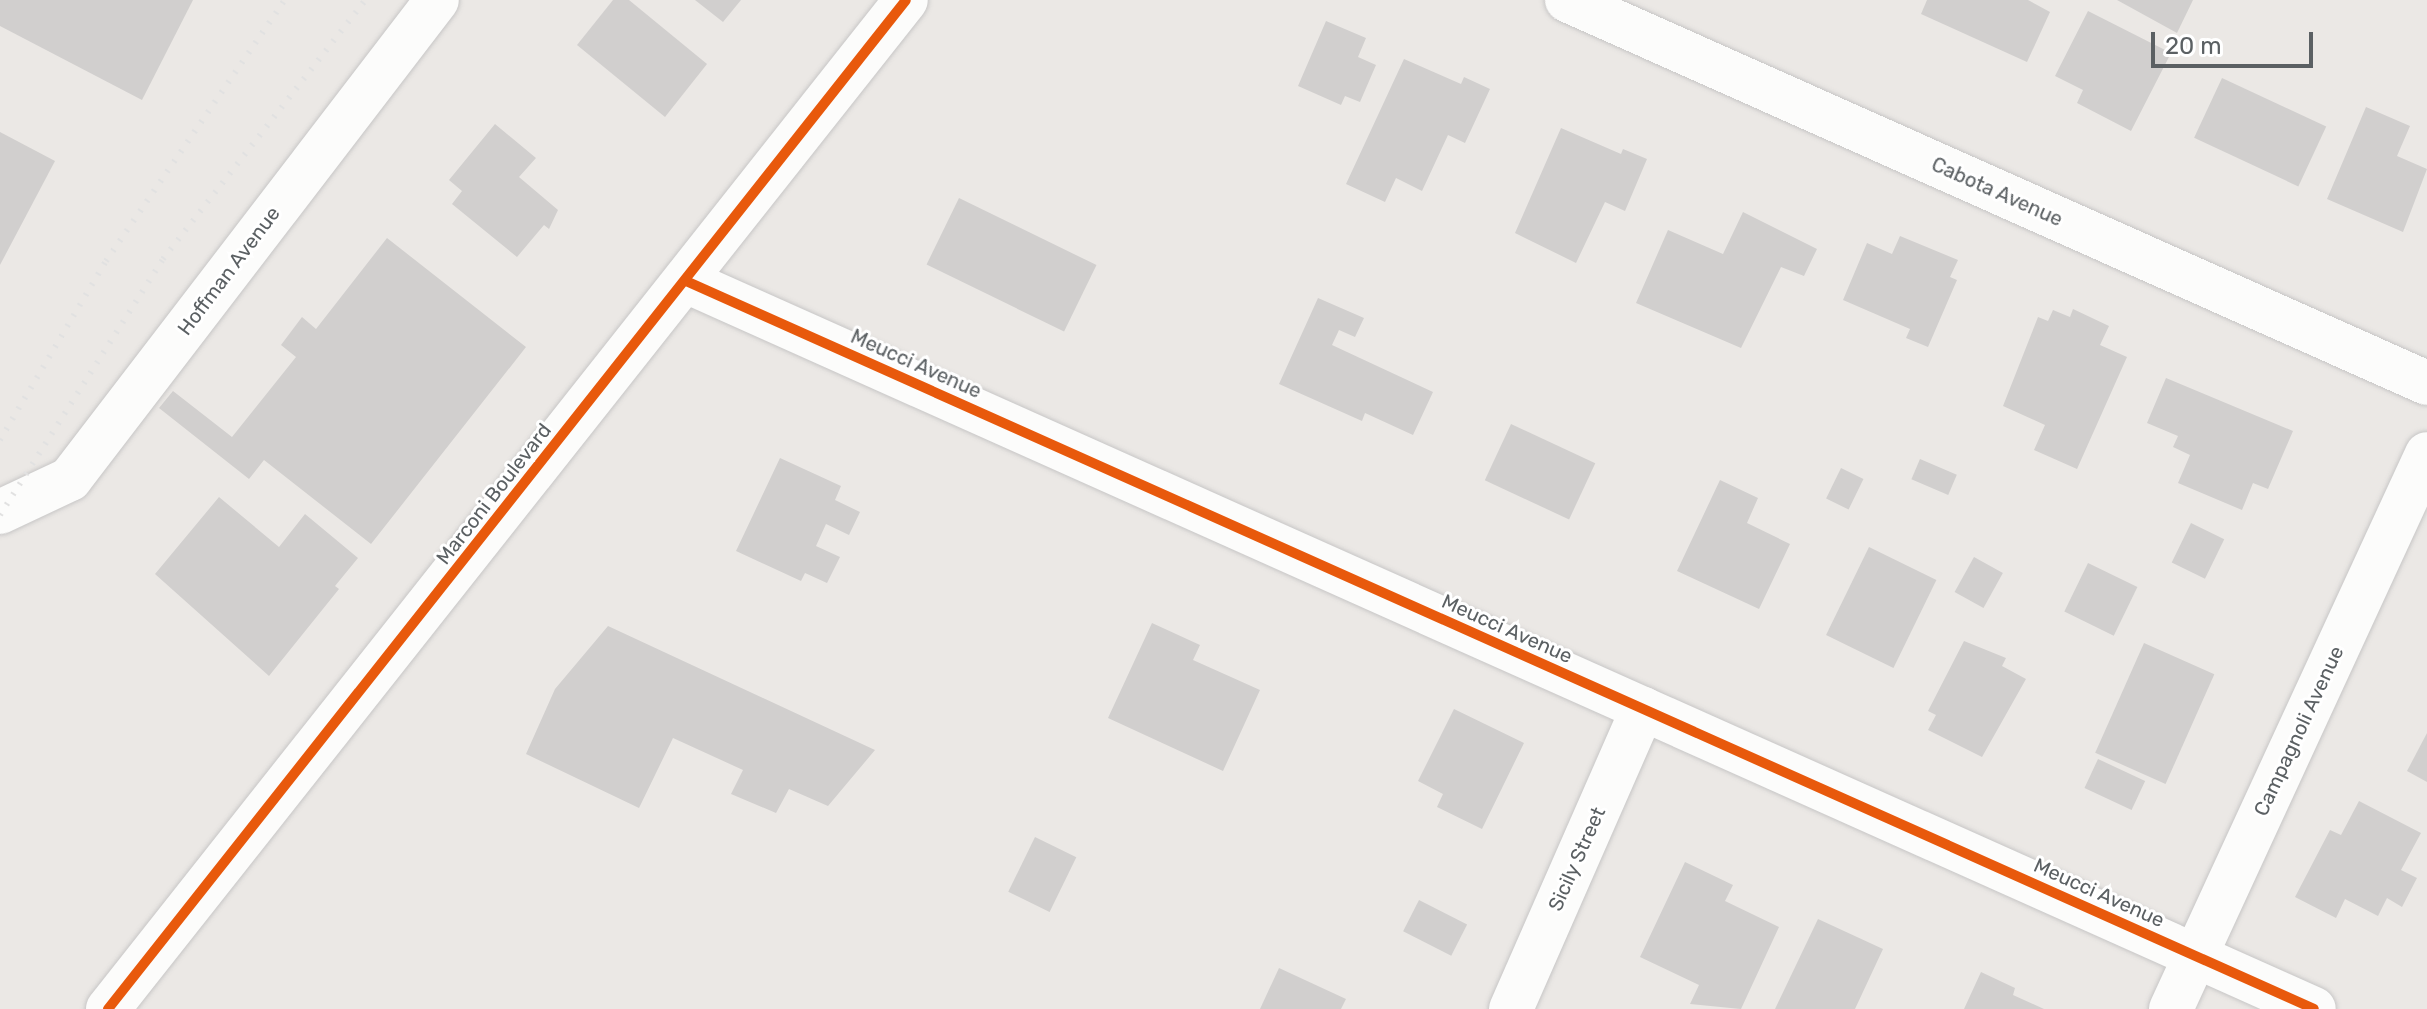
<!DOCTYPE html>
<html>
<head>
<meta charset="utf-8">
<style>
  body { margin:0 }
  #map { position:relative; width:2427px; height:1009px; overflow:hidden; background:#ebe8e5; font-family:Rubik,sans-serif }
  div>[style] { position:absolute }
  .building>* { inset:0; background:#d1cfce; transform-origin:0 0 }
  .roads { filter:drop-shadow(0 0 2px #c7c6c6) drop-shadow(0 0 2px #c7c6c6) }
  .minor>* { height:44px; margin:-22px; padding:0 22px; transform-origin:22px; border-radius:22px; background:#fcfcfb }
  .rail>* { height:6px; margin-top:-3px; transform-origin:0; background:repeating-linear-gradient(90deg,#e1e1e1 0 2px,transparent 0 12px) }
  .cycleway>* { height:10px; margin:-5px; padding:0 5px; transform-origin:5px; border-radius:5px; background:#e8590c }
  span { translate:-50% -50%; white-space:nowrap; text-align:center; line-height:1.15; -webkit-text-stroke:6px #fff; paint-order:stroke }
  .street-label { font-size:20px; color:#5b6063 }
  .scale { position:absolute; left:2151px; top:32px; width:162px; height:36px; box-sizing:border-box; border:4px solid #5b6063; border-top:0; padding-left:10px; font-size:24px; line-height:28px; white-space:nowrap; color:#5b6063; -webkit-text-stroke:6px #fff; paint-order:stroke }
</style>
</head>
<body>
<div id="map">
  <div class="building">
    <i style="clip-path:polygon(0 0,193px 0,142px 100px,0 26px)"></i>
    <i style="clip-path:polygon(613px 0,629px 0,707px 64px,665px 117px,577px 45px)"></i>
    <i style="clip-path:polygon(695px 0,741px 0,723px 22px)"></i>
    <i style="clip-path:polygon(1927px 0,2028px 0,2050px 12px,2027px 62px,1921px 14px)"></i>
    <i style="clip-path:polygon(2117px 0,2193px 0,2177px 33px)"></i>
    <i style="clip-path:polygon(2088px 11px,2171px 53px,2131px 131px,2077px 103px,2083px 90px,2055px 76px)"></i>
    <i style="clip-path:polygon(1326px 21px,1366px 38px,1358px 57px,1376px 65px,1360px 102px,1345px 96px,1341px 105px,1298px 86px)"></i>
    <i style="clip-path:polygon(1404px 59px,1461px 84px,1464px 77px,1490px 89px,1465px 143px,1448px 135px,1422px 191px,1396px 178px,1385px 202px,1346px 184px)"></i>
    <i style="left:2222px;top:78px;width:115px;height:66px;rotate:25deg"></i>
    <i style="clip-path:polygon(2366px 107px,2410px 126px,2397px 156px,2427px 169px,2403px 232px,2327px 199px)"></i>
    <i style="clip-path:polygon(495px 124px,536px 158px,519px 177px,558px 210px,549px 229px,544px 225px,517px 257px,452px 204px,462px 191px,449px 180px)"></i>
    <i style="clip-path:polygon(1561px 128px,1621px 154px,1623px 149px,1647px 159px,1625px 211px,1605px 202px,1576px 263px,1515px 233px)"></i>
    <i style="clip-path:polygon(0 132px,55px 161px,0 265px)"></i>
    <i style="left:959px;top:198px;width:153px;height:74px;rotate:26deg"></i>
    <i style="clip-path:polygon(1743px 212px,1817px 249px,1804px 276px,1781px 267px,1741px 348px,1636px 303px,1668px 230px,1723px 254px)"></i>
    <i style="clip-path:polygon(1900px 236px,1958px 260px,1950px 277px,1957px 280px,1928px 347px,1906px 338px,1910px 329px,1843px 300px,1867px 243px,1892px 254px)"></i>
    <i style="clip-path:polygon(387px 238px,526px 347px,371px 544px,264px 460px,249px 479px,159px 408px,173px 391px,232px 437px,296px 357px,281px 345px,302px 317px,316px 329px)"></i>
    <i style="clip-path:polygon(1318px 298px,1364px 318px,1355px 337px,1339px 330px,1332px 345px,1433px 392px,1413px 435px,1365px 413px,1362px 421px,1279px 384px)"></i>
    <i style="clip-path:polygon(2073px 309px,2109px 326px,2100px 345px,2127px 357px,2077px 469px,2034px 450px,2045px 425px,2003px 406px,2038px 317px,2048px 321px,2053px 310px,2070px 317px)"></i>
    <i style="clip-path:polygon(2166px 378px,2293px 431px,2268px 489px,2253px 483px,2242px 510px,2178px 483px,2190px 455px,2173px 447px,2178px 436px,2147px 423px)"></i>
    <i style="left:1511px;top:424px;width:93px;height:62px;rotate:25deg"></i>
    <i style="clip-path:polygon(780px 458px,841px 486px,835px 500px,860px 512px,849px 535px,826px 524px,816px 546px,840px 557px,827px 583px,805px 573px,801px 581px,736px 551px)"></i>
    <i style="left:1920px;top:459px;width:40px;height:22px;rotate:23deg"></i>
    <i style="left:1841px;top:468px;width:25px;height:34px;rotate:26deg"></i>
    <i style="clip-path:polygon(1720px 480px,1758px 498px,1747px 523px,1790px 544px,1759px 609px,1677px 571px)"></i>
    <i style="clip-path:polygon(219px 497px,279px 547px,305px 514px,358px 558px,335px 586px,339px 589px,269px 676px,155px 574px)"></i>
    <i style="left:2191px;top:523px;width:37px;height:44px;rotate:26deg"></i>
    <i style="left:1869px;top:547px;width:75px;height:98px;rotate:26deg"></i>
    <i style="left:1974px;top:557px;width:33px;height:40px;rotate:29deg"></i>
    <i style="left:2088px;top:563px;width:55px;height:54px;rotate:26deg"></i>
    <i style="clip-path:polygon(1152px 623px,1200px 645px,1193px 660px,1260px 690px,1223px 771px,1108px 718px)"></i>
    <i style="clip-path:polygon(608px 626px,875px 750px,828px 806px,789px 789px,776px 813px,731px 794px,743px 770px,673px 738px,639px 808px,526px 754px,555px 689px)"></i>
    <i style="clip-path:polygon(1964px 641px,2006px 658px,2002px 666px,2026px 679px,1982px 757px,1928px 730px,1936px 715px,1928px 711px)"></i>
    <i style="left:2144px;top:643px;width:77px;height:120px;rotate:24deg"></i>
    <i style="clip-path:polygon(1454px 709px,1524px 743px,1482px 829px,1437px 807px,1443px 794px,1418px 781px)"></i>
    <i style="clip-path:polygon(2427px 733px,2427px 782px,2407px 771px)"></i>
    <i style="left:2098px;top:759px;width:52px;height:32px;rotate:25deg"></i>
    <i style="clip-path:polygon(2359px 801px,2421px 833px,2401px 870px,2417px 878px,2402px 907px,2387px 898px,2378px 916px,2345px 899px,2336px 918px,2295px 897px,2330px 830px,2341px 835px)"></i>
    <i style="left:1035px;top:837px;width:46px;height:61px;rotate:26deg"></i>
    <i style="clip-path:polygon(1685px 862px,1733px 885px,1725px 901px,1779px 927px,1741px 1009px,1690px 1004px,1699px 985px,1640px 957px)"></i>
    <i style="left:1419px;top:900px;width:54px;height:35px;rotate:27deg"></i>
    <i style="clip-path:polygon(1818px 919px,1883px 949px,1855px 1009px,1775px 1009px)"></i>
    <i style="clip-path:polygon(1279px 968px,1346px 999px,1341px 1009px,1260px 1009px)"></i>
    <i style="clip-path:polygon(1981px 972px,2015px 988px,2013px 995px,2044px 1009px,1964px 1009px)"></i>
  </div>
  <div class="roads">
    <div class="minor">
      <i style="left:1567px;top:0;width:941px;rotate:24.01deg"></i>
      <i style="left:686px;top:281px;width:1783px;rotate:24.09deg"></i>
      <i style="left:0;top:512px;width:77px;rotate:-25.2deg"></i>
      <i style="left:70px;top:479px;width:603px;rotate:-52.54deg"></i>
      <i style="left:108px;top:1009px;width:1286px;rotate:-51.66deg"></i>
      <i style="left:1511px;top:1009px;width:328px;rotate:-66.3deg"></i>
      <i style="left:2171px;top:1009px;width:611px;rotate:-65.24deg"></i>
    </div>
  </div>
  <div class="rail">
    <i style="left:0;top:440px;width:208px;rotate:-59.4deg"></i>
    <i style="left:106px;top:261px;width:316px;rotate:-55.6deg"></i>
    <i style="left:0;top:515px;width:303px;rotate:-57.5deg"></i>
    <i style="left:163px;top:259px;width:328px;rotate:-52deg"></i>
  </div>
  <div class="cycleway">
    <i style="left:686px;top:281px;width:1783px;rotate:24.09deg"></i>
    <i style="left:108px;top:1009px;width:1286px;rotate:-51.66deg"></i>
  </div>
  <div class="street-label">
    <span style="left:1997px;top:192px;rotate:24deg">Cabota Avenue</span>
    <span style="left:229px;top:271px;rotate:-53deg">Hoffman Avenue</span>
    <span style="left:916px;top:364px;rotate:24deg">Meucci Avenue</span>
    <span style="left:494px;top:494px;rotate:-52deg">Marconi Boulevard</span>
    <span style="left:1507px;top:629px;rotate:24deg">Meucci Avenue</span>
    <span style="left:2299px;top:731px;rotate:-65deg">Campagnoli Avenue</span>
    <span style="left:1577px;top:859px;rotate:-66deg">Sicily Street</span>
    <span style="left:2099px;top:893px;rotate:24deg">Meucci Avenue</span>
  </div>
  <div class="scale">20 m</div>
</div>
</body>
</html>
